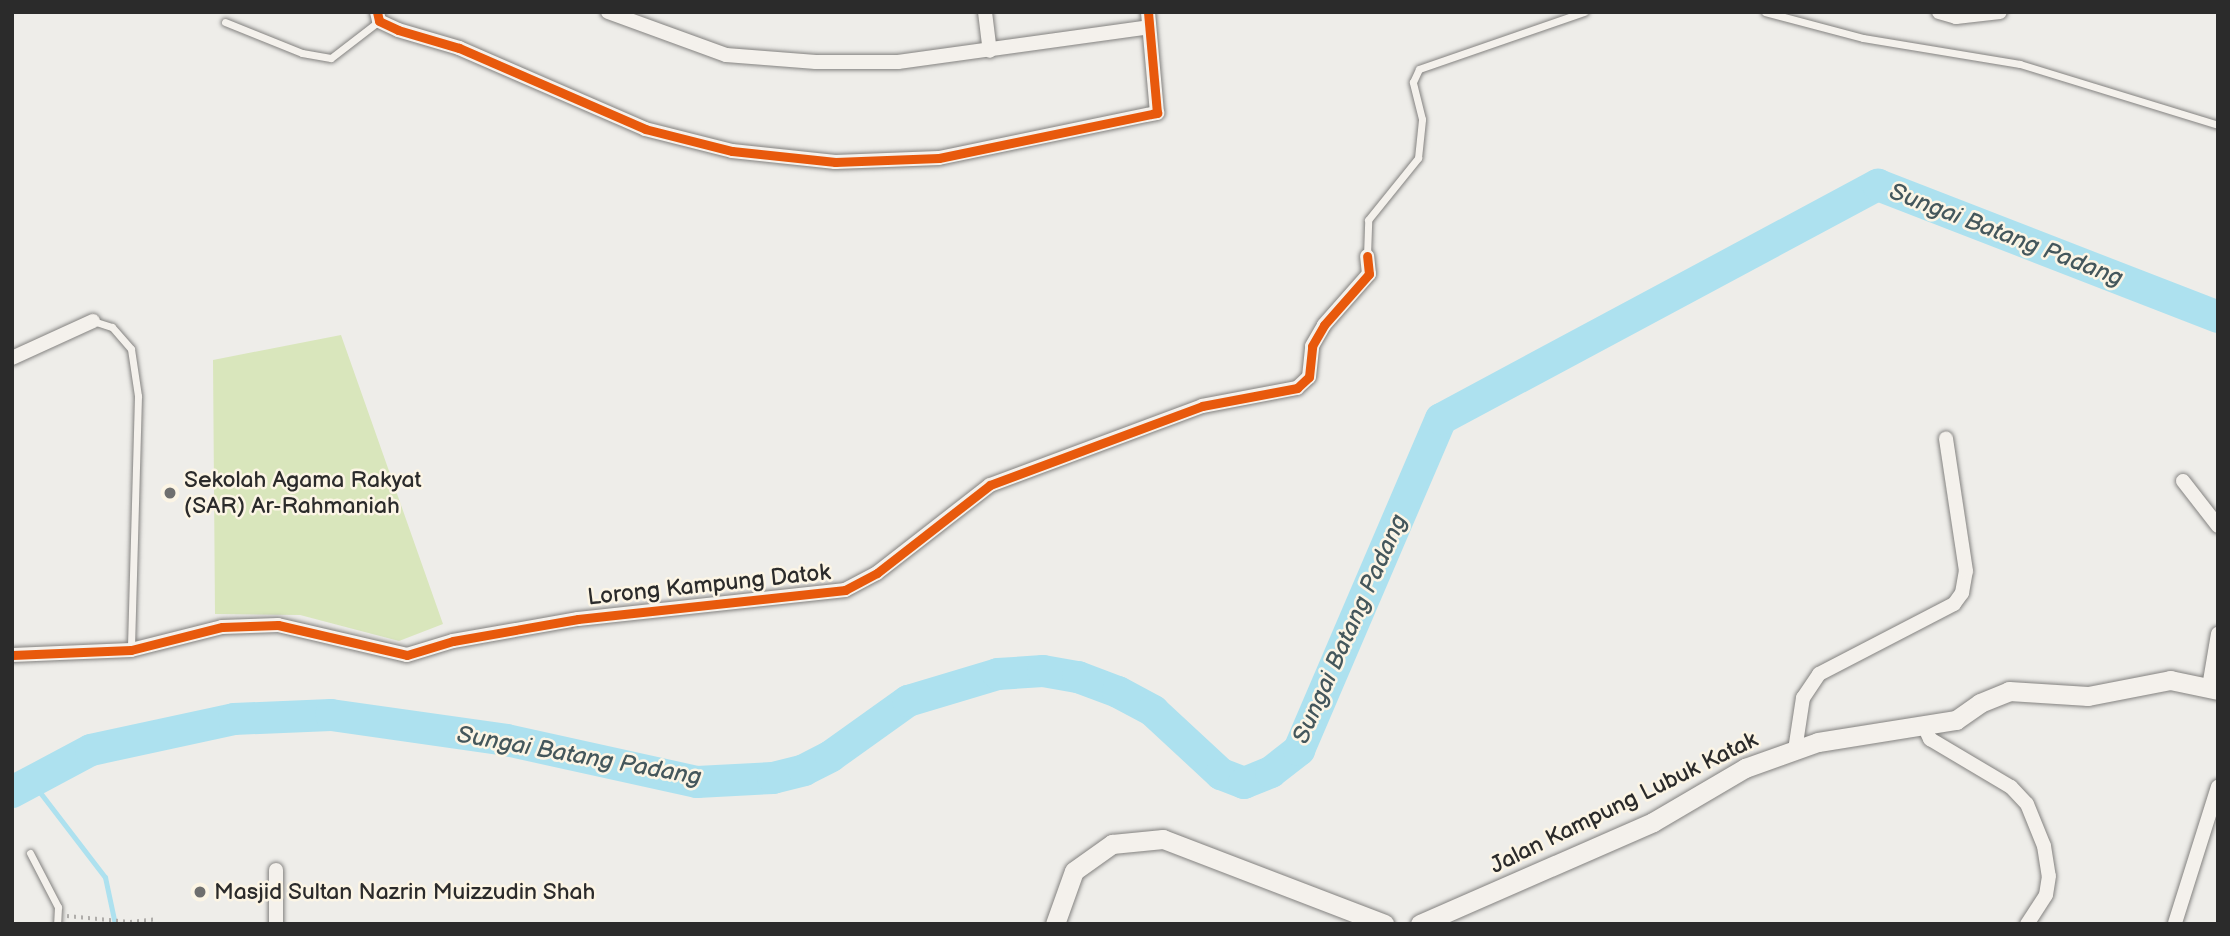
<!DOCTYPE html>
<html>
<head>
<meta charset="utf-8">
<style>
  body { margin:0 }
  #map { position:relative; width:2230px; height:936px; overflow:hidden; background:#eeede9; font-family:"Balsamiq Sans",sans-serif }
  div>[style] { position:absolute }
  .green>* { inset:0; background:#d9e6bc }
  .stream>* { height:5px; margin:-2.5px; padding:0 2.5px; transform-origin:2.5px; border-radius:2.5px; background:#ade1ef }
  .river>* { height:32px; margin:-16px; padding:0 16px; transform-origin:16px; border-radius:16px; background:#ade1ef }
  .path>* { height:3.5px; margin-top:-1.75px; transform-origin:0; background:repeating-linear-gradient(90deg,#afadaa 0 2px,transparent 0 7px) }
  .roads { filter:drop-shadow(0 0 2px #838280) drop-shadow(0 0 2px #838280) }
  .lane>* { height:7px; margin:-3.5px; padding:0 3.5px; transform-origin:3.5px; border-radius:3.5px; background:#f4f1ec }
  .street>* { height:14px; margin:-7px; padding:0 7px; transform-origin:7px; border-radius:7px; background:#f4f1ec }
  .secondary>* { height:19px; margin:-9.5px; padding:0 9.5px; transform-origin:9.5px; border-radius:9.5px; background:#f4f1ec }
  .cycleway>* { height:9px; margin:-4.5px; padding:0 4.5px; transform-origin:4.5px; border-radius:4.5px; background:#e8590c }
  .dots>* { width:19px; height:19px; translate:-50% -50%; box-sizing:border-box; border:4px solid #fcf5e5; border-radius:50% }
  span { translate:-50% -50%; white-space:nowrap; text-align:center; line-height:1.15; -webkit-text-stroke:5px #fcf5e5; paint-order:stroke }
  .poi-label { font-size:23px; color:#2b2b2b }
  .left { translate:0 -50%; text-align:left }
  .street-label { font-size:23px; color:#2b2b2b }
  .water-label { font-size:24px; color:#44575c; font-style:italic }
  .frame { position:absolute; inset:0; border:14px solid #2b2b2b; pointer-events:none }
</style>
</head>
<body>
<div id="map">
  <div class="green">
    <i style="clip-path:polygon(341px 335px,443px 624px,399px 641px,300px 615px,215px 614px,213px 360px)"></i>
  </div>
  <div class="stream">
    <i style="left:32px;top:782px;width:120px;rotate:52.5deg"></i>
    <i style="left:105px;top:877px;width:48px;rotate:78deg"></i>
  </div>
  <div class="river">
    <i style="left:12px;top:792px;width:89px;rotate:-28deg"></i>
    <i style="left:91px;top:750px;width:146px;rotate:-12.2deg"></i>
    <i style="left:234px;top:719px;width:97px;rotate:-2.4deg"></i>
    <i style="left:331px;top:715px;width:177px;rotate:8.1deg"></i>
    <i style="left:506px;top:740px;width:196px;rotate:12.4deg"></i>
    <i style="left:697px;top:782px;width:76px;rotate:-3deg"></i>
    <i style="left:773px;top:778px;width:32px;rotate:-14deg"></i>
    <i style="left:804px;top:770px;width:30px;rotate:-27deg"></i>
    <i style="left:831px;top:756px;width:95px;rotate:-35.5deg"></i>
    <i style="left:908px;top:701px;width:94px;rotate:-16.7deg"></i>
    <i style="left:998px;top:674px;width:45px;rotate:-3.8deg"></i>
    <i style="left:1043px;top:671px;width:36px;rotate:10deg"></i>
    <i style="left:1078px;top:677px;width:43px;rotate:20.6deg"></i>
    <i style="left:1118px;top:692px;width:40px;rotate:28deg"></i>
    <i style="left:1153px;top:711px;width:93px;rotate:42.8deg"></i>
    <i style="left:1221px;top:774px;width:25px;rotate:21deg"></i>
    <i style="left:1244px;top:783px;width:29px;rotate:-22deg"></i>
    <i style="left:1271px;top:772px;width:36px;rotate:-38deg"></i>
    <i style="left:1299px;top:750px;width:360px;rotate:-66.8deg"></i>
    <i style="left:1441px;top:419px;width:496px;rotate:-28.2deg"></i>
    <i style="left:1878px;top:185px;width:365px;rotate:21.2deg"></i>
  </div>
  <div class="path">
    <i style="left:67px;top:916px;width:63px;rotate:5.4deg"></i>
    <i style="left:130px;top:922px;width:28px;rotate:-6deg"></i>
  </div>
  <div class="roads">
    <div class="lane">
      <i style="left:1765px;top:12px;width:101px;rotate:14.9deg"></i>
      <i style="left:1863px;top:38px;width:159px;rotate:9.4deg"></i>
      <i style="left:2020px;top:64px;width:207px;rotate:17.1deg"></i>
      <i style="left:225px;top:22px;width:83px;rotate:21.9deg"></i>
      <i style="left:302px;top:53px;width:29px;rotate:10deg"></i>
      <i style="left:331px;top:58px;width:61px;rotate:-37.6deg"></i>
      <i style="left:1367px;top:256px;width:36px;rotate:-88deg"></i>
      <i style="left:1368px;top:220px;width:80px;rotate:-51.1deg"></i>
      <i style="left:1418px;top:158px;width:39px;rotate:-84deg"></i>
      <i style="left:1422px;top:119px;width:38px;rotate:-104deg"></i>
      <i style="left:1413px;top:82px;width:14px;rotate:-65deg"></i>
      <i style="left:1419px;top:69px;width:175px;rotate:-19.1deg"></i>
      <i style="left:93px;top:321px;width:20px;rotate:18deg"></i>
      <i style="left:112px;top:327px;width:29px;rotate:49deg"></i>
      <i style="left:131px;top:349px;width:48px;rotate:81.5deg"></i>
      <i style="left:138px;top:396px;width:253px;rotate:91.6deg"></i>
      <i style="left:30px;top:853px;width:61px;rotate:62.6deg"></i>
      <i style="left:58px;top:907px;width:17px;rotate:93deg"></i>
    </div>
    <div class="street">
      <i style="left:377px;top:12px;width:9px;rotate:77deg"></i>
      <i style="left:379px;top:21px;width:21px;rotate:25deg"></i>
      <i style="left:398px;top:30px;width:64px;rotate:16.4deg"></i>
      <i style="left:459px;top:48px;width:203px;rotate:23.5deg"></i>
      <i style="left:645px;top:129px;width:90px;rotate:14.2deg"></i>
      <i style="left:732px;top:151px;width:104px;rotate:6.1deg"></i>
      <i style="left:835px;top:162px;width:104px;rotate:-2.2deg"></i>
      <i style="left:939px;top:158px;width:223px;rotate:-11.7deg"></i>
      <i style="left:1157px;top:113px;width:101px;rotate:-95.1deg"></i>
      <i style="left:608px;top:12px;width:126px;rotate:20deg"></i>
      <i style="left:726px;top:55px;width:90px;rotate:4.4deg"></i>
      <i style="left:816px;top:62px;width:82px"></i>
      <i style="left:898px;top:62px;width:253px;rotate:-7.9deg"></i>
      <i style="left:985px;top:12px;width:39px;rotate:83deg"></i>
      <i style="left:1939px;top:12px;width:18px;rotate:16deg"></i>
      <i style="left:1956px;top:17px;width:44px;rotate:-6.5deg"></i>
      <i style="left:12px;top:358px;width:89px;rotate:-24.6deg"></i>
      <i style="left:2183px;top:481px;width:57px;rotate:52.1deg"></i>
      <i style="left:12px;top:655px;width:119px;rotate:-2.4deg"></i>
      <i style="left:131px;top:650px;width:94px;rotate:-14.2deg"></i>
      <i style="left:222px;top:627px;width:56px;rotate:-2deg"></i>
      <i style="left:278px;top:625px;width:132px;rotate:13.1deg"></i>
      <i style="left:407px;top:655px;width:48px;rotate:-16.9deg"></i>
      <i style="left:453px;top:641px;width:127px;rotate:-10deg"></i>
      <i style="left:578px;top:619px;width:269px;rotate:-6.2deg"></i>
      <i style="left:845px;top:590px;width:36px;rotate:-28deg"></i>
      <i style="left:877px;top:573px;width:143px;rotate:-37.9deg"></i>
      <i style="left:990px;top:485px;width:226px;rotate:-20.4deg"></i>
      <i style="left:1202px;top:406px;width:97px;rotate:-10.7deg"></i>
      <i style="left:1297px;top:388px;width:16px;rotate:-43deg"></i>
      <i style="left:1309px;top:377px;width:31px;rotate:-84deg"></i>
      <i style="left:1312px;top:346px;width:24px;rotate:-60deg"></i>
      <i style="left:1324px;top:325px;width:68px;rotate:-48.6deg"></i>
      <i style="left:1369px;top:274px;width:18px;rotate:-96deg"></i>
      <i style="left:2209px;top:687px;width:54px;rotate:-80.4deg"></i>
      <i style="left:1923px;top:724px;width:17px;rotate:65deg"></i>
      <i style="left:1930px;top:739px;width:94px;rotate:30.7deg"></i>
      <i style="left:2011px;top:787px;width:23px;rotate:47deg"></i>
      <i style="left:2027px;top:804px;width:45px;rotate:68deg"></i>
      <i style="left:2044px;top:846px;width:30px;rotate:81deg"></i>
      <i style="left:2049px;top:876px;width:19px;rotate:99deg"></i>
      <i style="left:2046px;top:895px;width:35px;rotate:123deg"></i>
      <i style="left:1795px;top:750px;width:53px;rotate:-81.3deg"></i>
      <i style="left:1803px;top:698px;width:29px;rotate:-56deg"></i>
      <i style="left:1819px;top:674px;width:152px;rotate:-27.4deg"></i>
      <i style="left:1954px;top:604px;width:14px;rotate:-54deg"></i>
      <i style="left:1962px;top:593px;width:22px;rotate:-80deg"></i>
      <i style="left:1966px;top:571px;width:134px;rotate:-98.6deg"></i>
      <i style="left:2175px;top:923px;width:143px;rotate:-72.5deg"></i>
      <i style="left:276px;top:924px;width:54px;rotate:-90deg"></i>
    </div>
    <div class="secondary">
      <i style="left:1055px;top:924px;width:56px;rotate:-70.3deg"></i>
      <i style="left:1074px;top:871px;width:47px;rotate:-35.4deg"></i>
      <i style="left:1112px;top:844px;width:51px;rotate:-5.6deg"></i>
      <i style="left:1163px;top:839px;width:237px;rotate:21deg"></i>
      <i style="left:1420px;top:924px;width:254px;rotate:-23.6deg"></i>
      <i style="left:1653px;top:822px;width:107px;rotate:-30.4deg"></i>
      <i style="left:1745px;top:768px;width:77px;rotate:-19.6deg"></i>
      <i style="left:1818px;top:742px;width:140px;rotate:-9.1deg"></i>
      <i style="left:1956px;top:720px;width:29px;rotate:-35deg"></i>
      <i style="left:1980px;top:703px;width:31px;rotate:-22deg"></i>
      <i style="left:2009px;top:691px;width:79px;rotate:3.6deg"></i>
      <i style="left:2088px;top:696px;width:84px;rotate:-11deg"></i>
      <i style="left:2170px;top:680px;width:49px;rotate:11.8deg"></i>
    </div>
  </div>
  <div class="cycleway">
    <i style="left:377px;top:12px;width:9px;rotate:77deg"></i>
    <i style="left:379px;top:21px;width:21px;rotate:25deg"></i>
    <i style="left:398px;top:30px;width:64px;rotate:16.4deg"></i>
    <i style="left:459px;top:48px;width:203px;rotate:23.5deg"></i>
    <i style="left:645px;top:129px;width:90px;rotate:14.2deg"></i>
    <i style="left:732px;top:151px;width:104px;rotate:6.1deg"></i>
    <i style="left:835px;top:162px;width:104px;rotate:-2.2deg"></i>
    <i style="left:939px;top:158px;width:223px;rotate:-11.7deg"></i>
    <i style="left:1157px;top:113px;width:101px;rotate:-95.1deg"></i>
    <i style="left:12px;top:655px;width:119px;rotate:-2.4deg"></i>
    <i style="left:131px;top:650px;width:94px;rotate:-14.2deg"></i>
    <i style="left:222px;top:627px;width:56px;rotate:-2deg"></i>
    <i style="left:278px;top:625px;width:132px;rotate:13.1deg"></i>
    <i style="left:407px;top:655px;width:48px;rotate:-16.9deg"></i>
    <i style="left:453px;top:641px;width:127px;rotate:-10deg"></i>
    <i style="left:578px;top:619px;width:269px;rotate:-6.2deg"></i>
    <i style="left:845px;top:590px;width:36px;rotate:-28deg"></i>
    <i style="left:877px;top:573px;width:143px;rotate:-37.9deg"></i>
    <i style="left:990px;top:485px;width:226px;rotate:-20.4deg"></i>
    <i style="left:1202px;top:406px;width:97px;rotate:-10.7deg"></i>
    <i style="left:1297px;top:388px;width:16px;rotate:-43deg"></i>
    <i style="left:1309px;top:377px;width:31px;rotate:-84deg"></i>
    <i style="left:1312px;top:346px;width:24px;rotate:-60deg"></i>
    <i style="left:1324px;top:325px;width:68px;rotate:-48.6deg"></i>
    <i style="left:1369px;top:274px;width:18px;rotate:-96deg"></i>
  </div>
  <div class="dots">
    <i style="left:170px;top:493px;background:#6f6f6e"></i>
    <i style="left:200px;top:892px;background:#6f6f6e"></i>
  </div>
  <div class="poi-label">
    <span class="left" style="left:184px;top:493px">Sekolah Agama Rakyat<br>(SAR) Ar-Rahmaniah</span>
    <span class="left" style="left:214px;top:892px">Masjid Sultan Nazrin Muizzudin Shah</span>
  </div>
  <div class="street-label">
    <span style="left:709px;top:585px;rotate:-6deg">Lorong Kampung Datok</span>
    <span style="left:1624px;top:803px;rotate:-26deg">Jalan Kampung Lubuk Katak</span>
  </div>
  <div class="water-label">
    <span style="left:2006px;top:235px;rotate:21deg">Sungai Batang Padang</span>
    <span style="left:1350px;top:629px;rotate:-66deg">Sungai Batang Padang</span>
    <span style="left:579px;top:756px;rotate:10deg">Sungai Batang Padang</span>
  </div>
  <div class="frame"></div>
</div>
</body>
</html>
